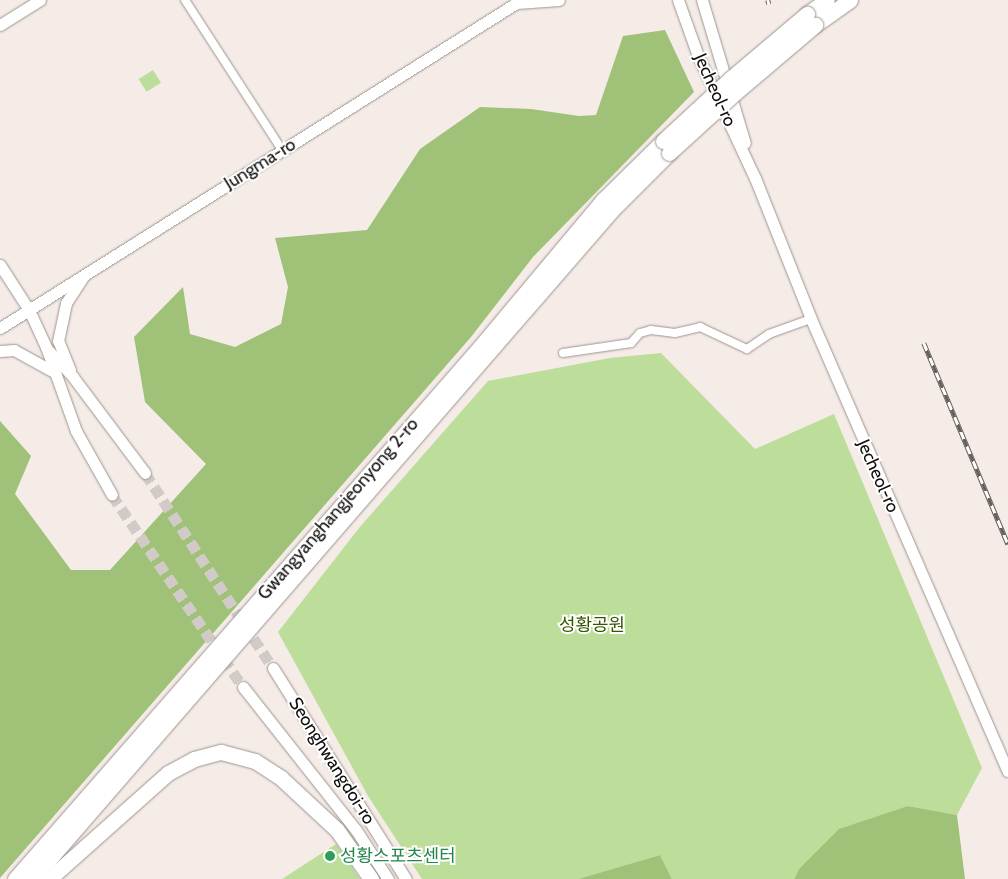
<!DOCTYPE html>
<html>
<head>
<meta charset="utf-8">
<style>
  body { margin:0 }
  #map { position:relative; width:1008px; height:879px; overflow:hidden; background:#f5ece7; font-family:Cabin,"Noto Sans KR",sans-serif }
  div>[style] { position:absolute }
  .green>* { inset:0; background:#bddd9b; transform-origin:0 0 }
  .forest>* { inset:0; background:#9fc278 }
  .secondary-tunnel>* { height:11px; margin-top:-5.5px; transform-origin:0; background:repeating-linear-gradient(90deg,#d2cac6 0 11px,transparent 0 16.5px) }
  .roads { filter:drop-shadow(0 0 1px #9c948f) drop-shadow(0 0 1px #9c948f) }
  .street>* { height:8px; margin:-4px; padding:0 4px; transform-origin:4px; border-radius:4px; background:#fff }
  .secondary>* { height:11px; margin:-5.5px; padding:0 5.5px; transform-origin:5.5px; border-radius:5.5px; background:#fff }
  .highway>* { height:15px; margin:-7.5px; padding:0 7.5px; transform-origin:7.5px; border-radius:7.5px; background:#fff }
  .rail>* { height:4.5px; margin-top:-2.25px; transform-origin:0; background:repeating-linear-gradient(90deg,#fff 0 8px,#655f5c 0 16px); box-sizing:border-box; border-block:1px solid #655f5c }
  .bridges { filter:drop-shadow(0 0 1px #9c948f) drop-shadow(0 0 1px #9c948f) }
  .highway-bridge>* { height:15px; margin:-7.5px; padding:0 7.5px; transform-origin:7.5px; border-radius:7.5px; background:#fff }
  .dots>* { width:14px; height:14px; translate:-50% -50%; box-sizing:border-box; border:2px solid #fff; border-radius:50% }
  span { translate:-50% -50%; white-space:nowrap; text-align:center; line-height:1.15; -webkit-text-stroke:4px #fff; paint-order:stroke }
  .street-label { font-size:18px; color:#0f0c0a }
  .park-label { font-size:18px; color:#385601 }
  .leisure-label { font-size:18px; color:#27864d }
  .left { translate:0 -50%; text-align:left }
</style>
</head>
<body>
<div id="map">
  <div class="green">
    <i style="left:153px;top:70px;width:15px;height:17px;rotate:58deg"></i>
    <i style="clip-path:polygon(661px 353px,755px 449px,834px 414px,982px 768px,957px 815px,908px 806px,799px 869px,794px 879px,672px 879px,660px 855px,578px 879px,422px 879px,368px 796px,278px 632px,359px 528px,488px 381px,610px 358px)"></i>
    <i style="clip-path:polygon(336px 844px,360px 879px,282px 879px)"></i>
  </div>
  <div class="forest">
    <i style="clip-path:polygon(665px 30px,694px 92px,533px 257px,471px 337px,0 878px,0 421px,31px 456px,15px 494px,71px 570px,110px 570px,206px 464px,145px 402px,134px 337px,183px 287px,190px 334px,235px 347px,281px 324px,288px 287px,275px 238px,367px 230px,420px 149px,480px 107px,531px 109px,579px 116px,596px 115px,623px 36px)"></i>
    <i style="clip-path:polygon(908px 806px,957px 815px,965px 879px,794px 879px,799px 869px,839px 829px)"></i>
    <i style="clip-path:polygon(660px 855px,672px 879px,578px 879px)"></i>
  </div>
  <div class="secondary-tunnel">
    <i style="left:145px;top:473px;width:233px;rotate:56.7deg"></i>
    <i style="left:112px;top:495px;width:232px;rotate:55.7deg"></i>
  </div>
  <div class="roads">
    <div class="street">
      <i style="left:185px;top:0;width:179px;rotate:57.1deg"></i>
      <i style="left:563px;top:353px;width:69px;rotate:-8.4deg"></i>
      <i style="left:631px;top:343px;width:13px;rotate:-48deg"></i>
      <i style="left:640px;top:333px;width:11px;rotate:-15deg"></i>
      <i style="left:651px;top:330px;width:24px;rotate:7deg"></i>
      <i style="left:675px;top:333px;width:26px;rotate:-13deg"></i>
      <i style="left:700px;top:327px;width:52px;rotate:25.1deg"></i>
      <i style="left:747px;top:349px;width:27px;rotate:-34deg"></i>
      <i style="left:769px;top:334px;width:45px;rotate:-19.7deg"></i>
    </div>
    <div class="secondary">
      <i style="left:678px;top:0;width:59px;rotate:70.3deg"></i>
      <i style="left:698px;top:56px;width:135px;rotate:65deg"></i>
      <i style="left:755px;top:178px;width:152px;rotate:68.3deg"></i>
      <i style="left:811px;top:319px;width:493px;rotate:66.5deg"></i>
      <i style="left:702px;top:0;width:149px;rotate:73.3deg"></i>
      <i style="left:517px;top:3px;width:42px;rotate:-4.1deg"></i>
      <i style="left:0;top:25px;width:47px;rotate:-32deg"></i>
      <i style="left:0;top:265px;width:54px;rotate:57.2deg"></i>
      <i style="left:29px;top:310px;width:41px;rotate:65.3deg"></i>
      <i style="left:46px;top:347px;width:89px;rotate:70.3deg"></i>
      <i style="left:76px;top:431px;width:73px;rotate:60.6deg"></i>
      <i style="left:0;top:328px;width:616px;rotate:-32.19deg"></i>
      <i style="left:48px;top:350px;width:37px;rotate:47deg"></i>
      <i style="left:73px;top:377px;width:120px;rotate:53.1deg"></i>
      <i style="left:0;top:351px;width:14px;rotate:-4deg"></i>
      <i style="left:14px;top:350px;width:43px;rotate:28.9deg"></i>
      <i style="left:70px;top:370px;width:31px;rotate:-112deg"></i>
      <i style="left:58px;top:341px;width:39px;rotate:-78deg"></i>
      <i style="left:66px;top:303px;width:31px;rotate:-57deg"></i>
      <i style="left:273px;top:668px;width:249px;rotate:57.8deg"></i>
      <i style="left:243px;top:687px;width:182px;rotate:51.7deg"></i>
      <i style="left:356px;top:830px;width:59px;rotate:56.9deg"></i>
    </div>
    <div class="highway">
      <i style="left:807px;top:14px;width:24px;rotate:-35deg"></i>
      <i style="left:815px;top:25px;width:43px;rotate:-35.5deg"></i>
      <i style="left:15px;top:879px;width:707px;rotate:-48.84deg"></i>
      <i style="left:480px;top:347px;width:192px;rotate:-50.1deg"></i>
      <i style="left:603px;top:200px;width:84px;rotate:-44.5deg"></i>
      <i style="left:32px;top:879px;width:884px;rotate:-49.08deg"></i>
      <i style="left:611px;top:211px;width:82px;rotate:-45deg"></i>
      <i style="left:49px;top:879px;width:159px;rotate:-41.7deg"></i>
      <i style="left:168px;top:773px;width:30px;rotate:-28deg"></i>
      <i style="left:194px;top:759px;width:28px;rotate:-15deg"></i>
      <i style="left:221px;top:752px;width:35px;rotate:15deg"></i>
      <i style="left:255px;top:761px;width:31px;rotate:33deg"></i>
      <i style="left:281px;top:778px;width:76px;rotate:42.9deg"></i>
      <i style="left:337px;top:830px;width:60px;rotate:55.2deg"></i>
    </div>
  </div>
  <div class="rail">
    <i style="left:768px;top:0;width:4px;rotate:76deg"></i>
    <i style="left:924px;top:343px;width:218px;rotate:67.3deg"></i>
  </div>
  <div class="bridges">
    <div class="highway-bridge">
      <i style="left:663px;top:141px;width:91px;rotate:-42.8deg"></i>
      <i style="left:730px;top:79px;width:101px;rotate:-40.2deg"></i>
      <i style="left:669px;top:153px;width:91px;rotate:-42.3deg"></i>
      <i style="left:736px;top:92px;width:104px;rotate:-40.3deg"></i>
    </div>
  </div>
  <div class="dots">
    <i style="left:330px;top:856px;background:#2e9e5b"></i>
  </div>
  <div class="street-label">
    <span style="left:715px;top:90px;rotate:66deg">Jecheol-ro</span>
    <span style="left:260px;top:164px;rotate:-32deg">Jungma-ro</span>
    <span style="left:878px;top:476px;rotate:66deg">Jecheol-ro</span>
    <span style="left:338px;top:509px;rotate:-49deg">Gwangyanghangjeonyong 2-ro</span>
    <span style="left:332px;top:761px;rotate:58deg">Seonghwangdoi-ro</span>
  </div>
  <div class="park-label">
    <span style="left:592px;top:625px">성황공원</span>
  </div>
  <div class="leisure-label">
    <span class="left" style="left:340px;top:856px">성황스포츠센터</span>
  </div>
</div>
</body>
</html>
